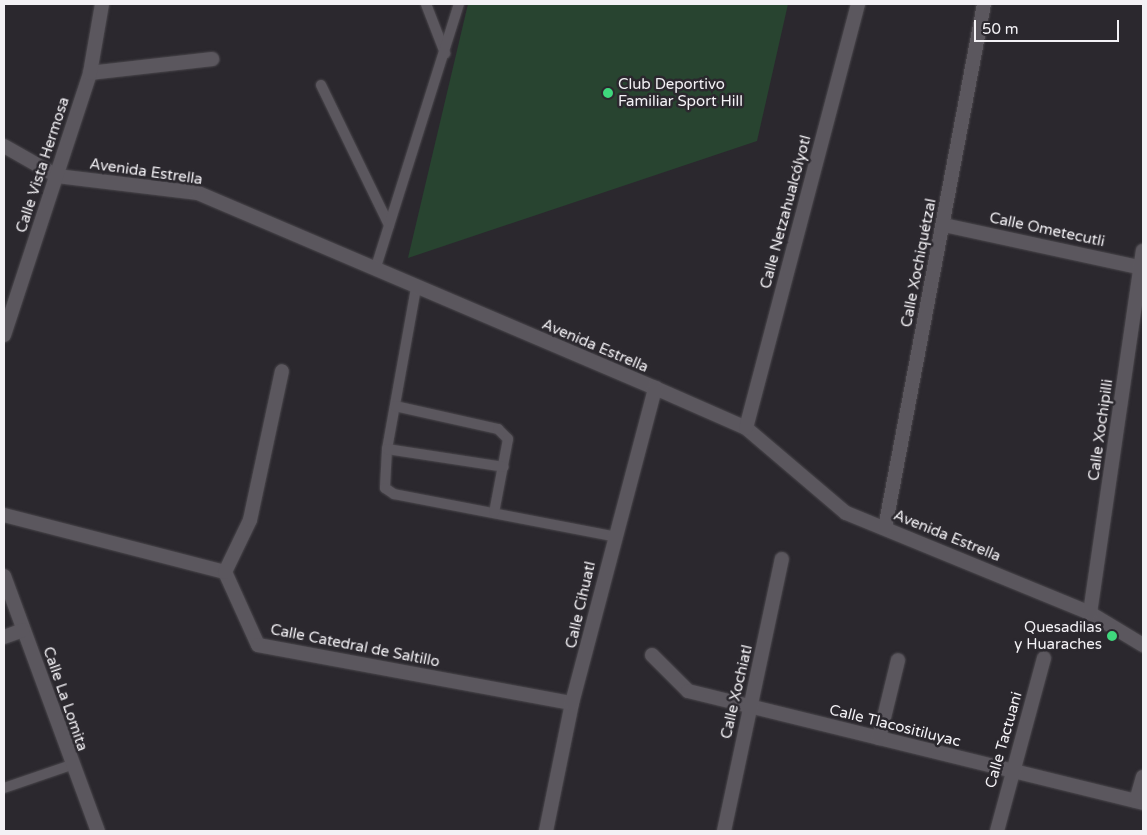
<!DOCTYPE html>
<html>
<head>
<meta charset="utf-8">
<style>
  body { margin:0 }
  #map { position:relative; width:1147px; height:835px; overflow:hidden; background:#2b282e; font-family:"Varela Round",sans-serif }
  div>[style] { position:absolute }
  .green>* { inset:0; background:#284430 }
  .roads { filter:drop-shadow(0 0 1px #4a474c) drop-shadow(0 0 1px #4a474c) }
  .service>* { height:10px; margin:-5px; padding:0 5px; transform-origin:5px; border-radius:5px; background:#5b575e }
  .minor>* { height:14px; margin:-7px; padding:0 7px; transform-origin:7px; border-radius:7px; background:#5b575e }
  .dots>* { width:14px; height:14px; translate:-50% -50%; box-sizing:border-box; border:2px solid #2b282e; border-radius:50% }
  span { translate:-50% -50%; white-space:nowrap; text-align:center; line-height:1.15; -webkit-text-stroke:5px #2b282e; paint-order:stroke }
  .poi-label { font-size:15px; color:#f3f1f5 }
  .left { translate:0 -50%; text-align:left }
  .right { translate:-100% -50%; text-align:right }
  .street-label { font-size:15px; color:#f3f1f5 }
  .frame { position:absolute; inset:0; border:5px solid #f3f1f5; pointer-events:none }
  .scale { position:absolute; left:974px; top:20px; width:145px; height:22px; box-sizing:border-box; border:2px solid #f3f1f5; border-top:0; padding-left:6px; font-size:15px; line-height:18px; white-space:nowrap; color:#f3f1f5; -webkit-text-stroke:4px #2b282e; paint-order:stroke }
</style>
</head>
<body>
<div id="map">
  <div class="green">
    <i style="clip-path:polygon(468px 4px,788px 4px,757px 141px,408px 258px)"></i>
  </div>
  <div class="roads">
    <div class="service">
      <i style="left:426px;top:4px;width:53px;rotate:68.8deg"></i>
      <i style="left:321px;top:85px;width:156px;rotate:64.1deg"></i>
      <i style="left:375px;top:270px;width:279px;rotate:-72.5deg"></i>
      <i style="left:416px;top:288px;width:164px;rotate:100.2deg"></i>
      <i style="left:387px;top:449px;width:39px;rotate:93deg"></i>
      <i style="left:385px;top:488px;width:11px;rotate:34deg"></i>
      <i style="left:394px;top:494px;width:223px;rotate:10.9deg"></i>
      <i style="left:395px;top:406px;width:106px;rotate:12.6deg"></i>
      <i style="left:498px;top:429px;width:14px;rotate:45deg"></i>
      <i style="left:508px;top:439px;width:75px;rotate:100.7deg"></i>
      <i style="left:387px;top:449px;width:118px;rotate:8.7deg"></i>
      <i style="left:4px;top:788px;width:71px;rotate:-18.9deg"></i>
    </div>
    <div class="minor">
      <i style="left:90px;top:73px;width:123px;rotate:-6.5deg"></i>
      <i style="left:4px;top:146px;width:61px;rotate:29.5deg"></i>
      <i style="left:57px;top:176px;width:142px;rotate:6.9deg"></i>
      <i style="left:198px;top:193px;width:497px;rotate:23.1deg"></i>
      <i style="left:655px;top:388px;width:99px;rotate:23.7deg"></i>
      <i style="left:746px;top:428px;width:131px;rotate:40.4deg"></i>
      <i style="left:846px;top:513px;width:264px;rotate:22.3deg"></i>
      <i style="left:1090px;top:613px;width:62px;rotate:31.1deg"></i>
      <i style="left:944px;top:225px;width:204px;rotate:12.2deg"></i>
      <i style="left:4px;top:335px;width:276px;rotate:-71.8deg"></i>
      <i style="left:90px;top:73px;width:70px;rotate:-80.1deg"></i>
      <i style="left:746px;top:428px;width:439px;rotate:-75.2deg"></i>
      <i style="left:4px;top:515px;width:228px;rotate:14.5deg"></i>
      <i style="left:225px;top:572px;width:80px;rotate:65.7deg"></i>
      <i style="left:258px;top:645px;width:319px;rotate:10.5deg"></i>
      <i style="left:885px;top:528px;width:533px;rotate:-79.3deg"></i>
      <i style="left:225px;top:572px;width:58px;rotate:-64.3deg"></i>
      <i style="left:250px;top:520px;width:152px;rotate:-77.9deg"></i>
      <i style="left:4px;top:576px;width:272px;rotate:69.8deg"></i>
      <i style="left:1090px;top:613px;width:366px;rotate:-81.7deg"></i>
      <i style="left:4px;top:637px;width:20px;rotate:-20deg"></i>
      <i style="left:652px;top:655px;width:51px;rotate:45deg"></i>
      <i style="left:688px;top:691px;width:469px;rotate:13.8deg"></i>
      <i style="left:879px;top:738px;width:80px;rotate:-76.3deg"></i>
      <i style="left:1136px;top:801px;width:25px;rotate:-74deg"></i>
      <i style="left:546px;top:831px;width:131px;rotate:-78.5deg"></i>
      <i style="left:572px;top:703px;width:326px;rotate:-75.2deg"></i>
      <i style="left:724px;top:831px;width:278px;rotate:-78deg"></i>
      <i style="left:997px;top:831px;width:179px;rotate:-74.8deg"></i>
    </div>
  </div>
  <div class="dots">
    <i style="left:608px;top:93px;background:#3fd77d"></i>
    <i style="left:1112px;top:636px;background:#3fd77d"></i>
  </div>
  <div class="poi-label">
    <span class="left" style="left:618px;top:93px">Club Deportivo<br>Familiar Sport Hill</span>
    <span class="right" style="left:1102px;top:636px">Quesadilas<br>y Huaraches</span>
  </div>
  <div class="street-label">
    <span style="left:43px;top:165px;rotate:-72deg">Calle Vista Hermosa</span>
    <span style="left:146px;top:172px;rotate:8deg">Avenida Estrella</span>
    <span style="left:786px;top:212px;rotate:-75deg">Calle Netzahualcólyotl</span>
    <span style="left:1047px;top:230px;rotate:12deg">Calle Ometecutli</span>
    <span style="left:919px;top:263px;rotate:-79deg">Calle Xochiquétzal</span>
    <span style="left:595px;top:346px;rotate:23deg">Avenida Estrella</span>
    <span style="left:1101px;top:430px;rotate:-82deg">Calle Xochipilli</span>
    <span style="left:947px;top:536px;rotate:22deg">Avenida Estrella</span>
    <span style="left:581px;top:605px;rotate:-77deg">Calle Cihuatl</span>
    <span style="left:355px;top:646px;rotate:11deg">Calle Catedral de Saltillo</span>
    <span style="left:737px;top:692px;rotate:-77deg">Calle Xochiatl</span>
    <span style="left:65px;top:699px;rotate:71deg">Calle La Lomita</span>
    <span style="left:895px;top:726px;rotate:14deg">Calle Tlacositiluyac</span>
    <span style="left:1004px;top:740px;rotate:-74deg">Calle Tactuani</span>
  </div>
  <div class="frame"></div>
  <div class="scale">50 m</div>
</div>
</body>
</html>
